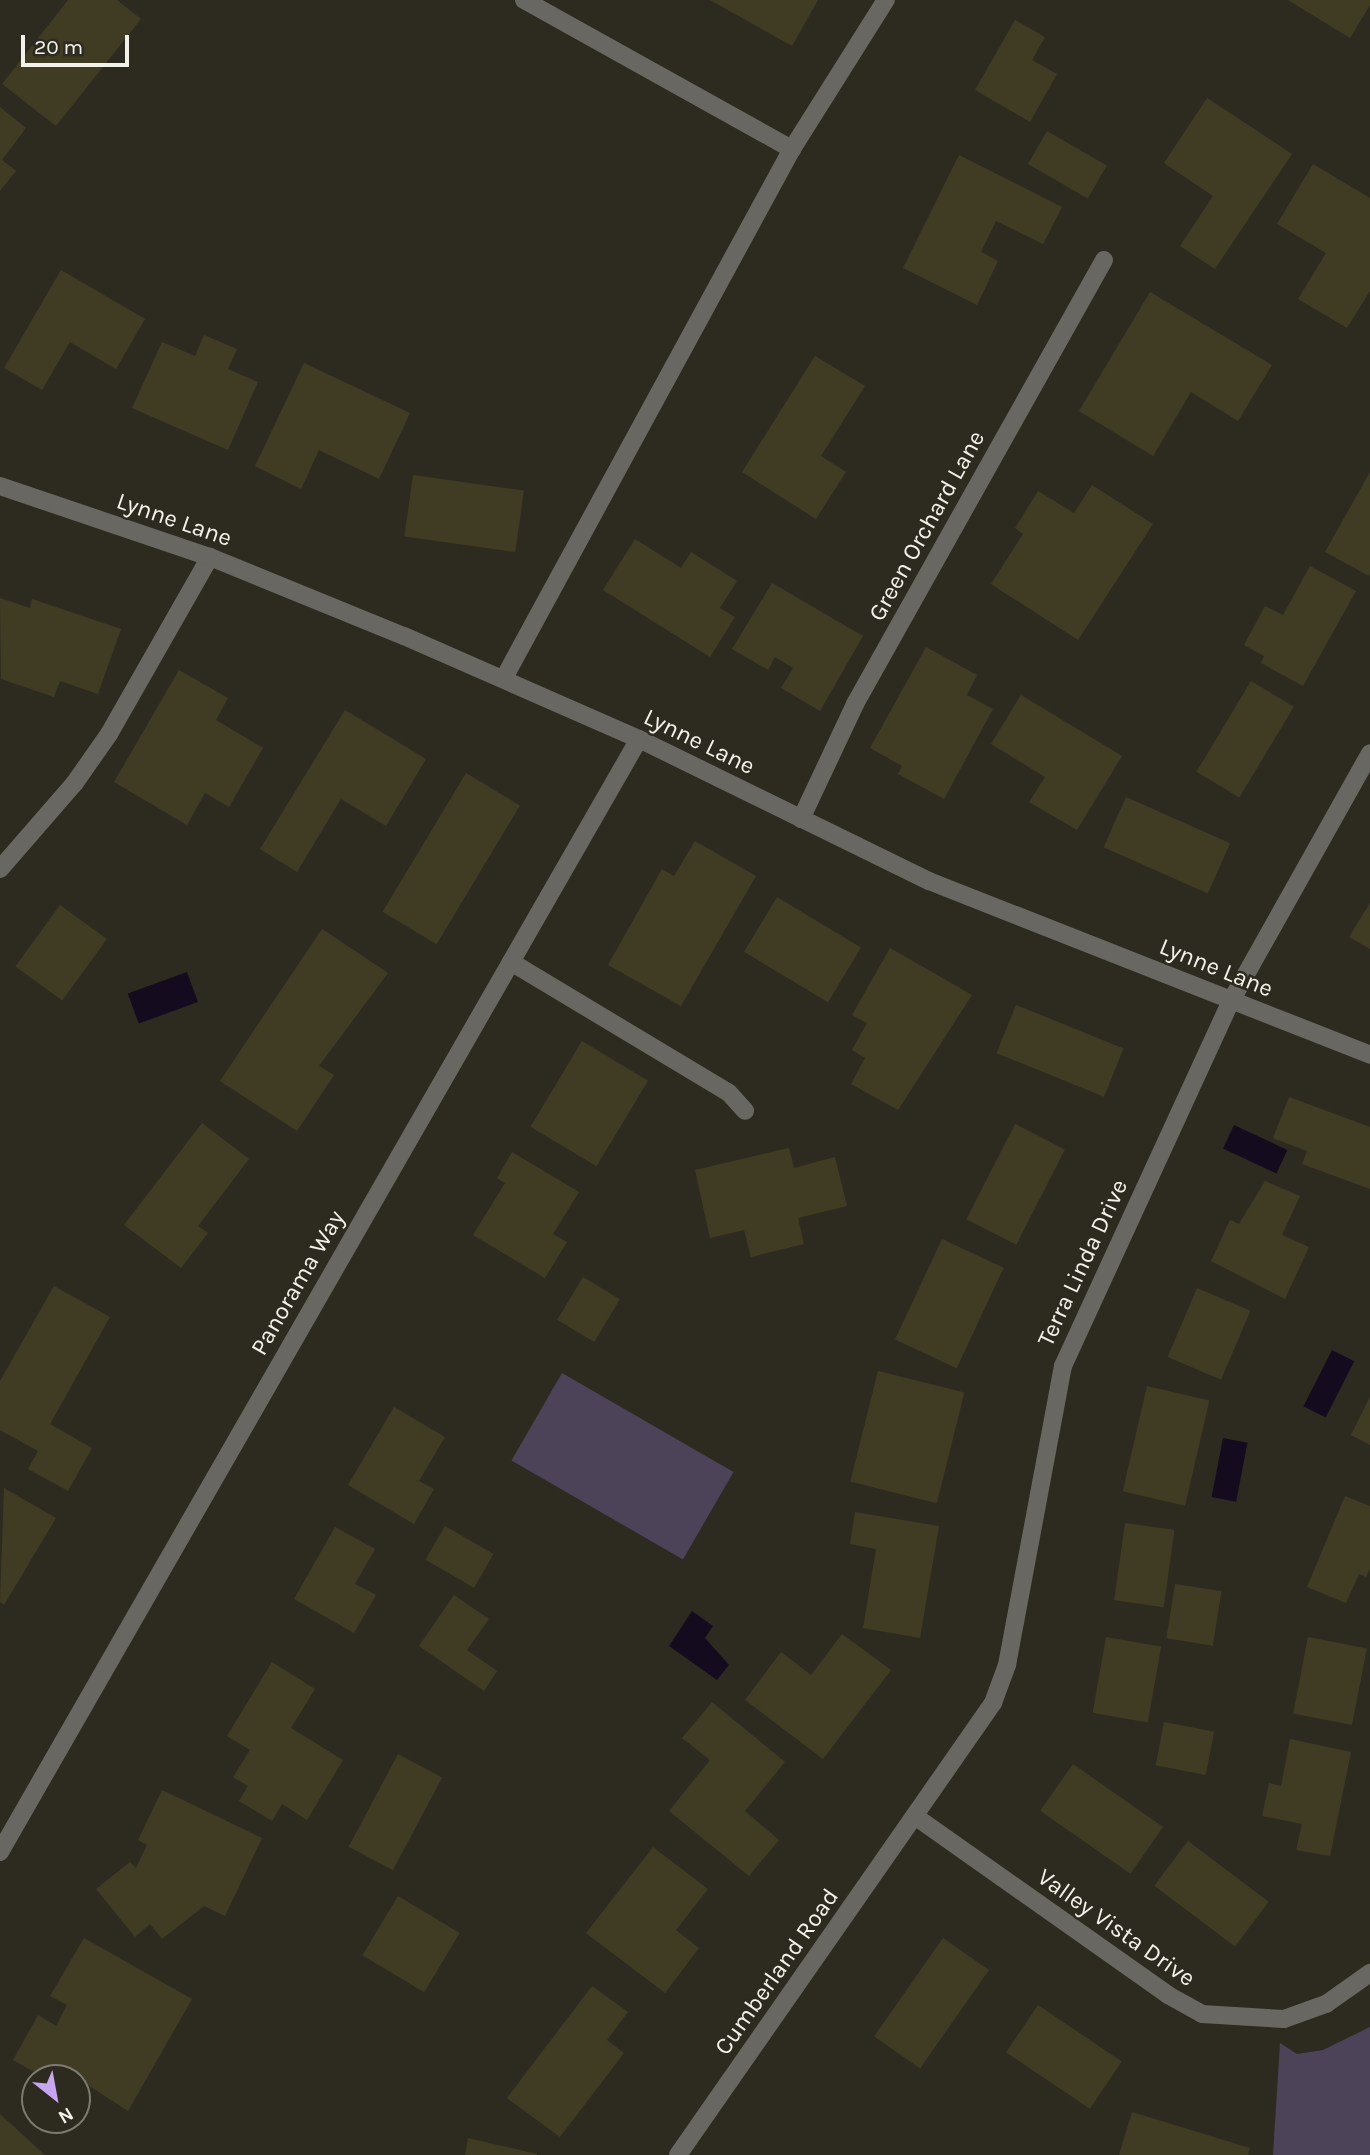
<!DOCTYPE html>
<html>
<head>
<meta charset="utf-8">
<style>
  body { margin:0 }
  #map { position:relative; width:1370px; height:2155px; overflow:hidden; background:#2d2b20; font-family:Karla,sans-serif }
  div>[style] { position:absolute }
  .green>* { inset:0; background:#4c4358; transform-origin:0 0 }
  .water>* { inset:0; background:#150b1f; transform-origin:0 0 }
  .building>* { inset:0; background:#403c23; transform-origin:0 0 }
  .service>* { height:18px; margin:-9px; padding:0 9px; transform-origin:9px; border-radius:9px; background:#686761 }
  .minor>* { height:18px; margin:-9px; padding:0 9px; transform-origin:9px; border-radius:9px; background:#686761 }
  span { translate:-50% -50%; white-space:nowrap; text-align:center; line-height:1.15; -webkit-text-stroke:5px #2d2b20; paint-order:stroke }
  .street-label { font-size:24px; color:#f3f2ea }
  .north { position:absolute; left:21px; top:2064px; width:70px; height:70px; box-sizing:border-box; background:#2d2b20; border:2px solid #7c7b71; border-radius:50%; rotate:149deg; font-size:19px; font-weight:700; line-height:28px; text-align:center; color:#f3f2ea }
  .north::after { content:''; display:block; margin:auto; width:24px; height:32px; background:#c7a6ef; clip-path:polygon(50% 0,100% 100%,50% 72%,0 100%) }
  .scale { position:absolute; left:21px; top:35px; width:108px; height:32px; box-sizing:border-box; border:4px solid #f3f2ea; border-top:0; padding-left:9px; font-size:21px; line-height:24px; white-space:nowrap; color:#f3f2ea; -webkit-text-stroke:5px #2d2b20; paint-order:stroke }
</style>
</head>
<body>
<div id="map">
  <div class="green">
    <i style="left:562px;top:1373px;width:198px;height:101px;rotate:30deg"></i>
    <i style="clip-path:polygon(1370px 2027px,1370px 2155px,1273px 2155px,1280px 2043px,1297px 2054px,1323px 2050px)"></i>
  </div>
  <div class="water">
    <i style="left:187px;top:972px;width:32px;height:63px;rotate:70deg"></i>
    <i style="left:1234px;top:1125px;width:59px;height:26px;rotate:25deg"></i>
    <i style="left:1332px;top:1350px;width:25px;height:63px;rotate:27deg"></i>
    <i style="left:1223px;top:1438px;width:25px;height:60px;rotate:11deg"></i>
    <i style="clip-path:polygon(692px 1611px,713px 1626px,705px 1638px,729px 1665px,717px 1680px,669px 1646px)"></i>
  </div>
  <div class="building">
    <i style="clip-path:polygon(68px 0,117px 0,141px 19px,56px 126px,2px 84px)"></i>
    <i style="clip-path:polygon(710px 0,818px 0,792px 46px)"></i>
    <i style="clip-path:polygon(1288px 0,1370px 0,1370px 5px,1350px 38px)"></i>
    <i style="clip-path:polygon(1015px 20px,1045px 37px,1032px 60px,1057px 74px,1030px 122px,975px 90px)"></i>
    <i style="clip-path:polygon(1207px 98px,1292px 154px,1215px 269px,1180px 246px,1213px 196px,1164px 163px)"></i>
    <i style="clip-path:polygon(0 107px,26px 128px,2px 160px,16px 171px,0 191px)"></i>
    <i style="left:1047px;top:131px;width:69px;height:38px;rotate:30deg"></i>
    <i style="clip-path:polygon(959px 155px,1062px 207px,1043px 244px,996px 221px,981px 252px,998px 261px,977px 305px,903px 268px)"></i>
    <i style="clip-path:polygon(1313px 164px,1370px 198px,1370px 291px,1347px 328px,1298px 299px,1326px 253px,1277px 224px)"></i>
    <i style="clip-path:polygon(61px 270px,145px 319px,116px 369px,70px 342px,42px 390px,4px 368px)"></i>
    <i style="clip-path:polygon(1150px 292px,1272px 365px,1238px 421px,1191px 392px,1153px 456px,1079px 411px)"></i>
    <i style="clip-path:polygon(204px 335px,237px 349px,228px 369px,258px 382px,228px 450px,132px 408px,162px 342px,195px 356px)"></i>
    <i style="clip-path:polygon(815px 356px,865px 386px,821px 456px,846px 472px,816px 519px,742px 472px)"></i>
    <i style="clip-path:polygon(304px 363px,410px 413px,379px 479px,319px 450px,301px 489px,255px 466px)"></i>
    <i style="clip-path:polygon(1370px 472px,1370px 573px,1369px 576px,1325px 552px)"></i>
    <i style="left:413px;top:475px;width:112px;height:62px;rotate:8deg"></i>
    <i style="clip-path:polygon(1092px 485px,1153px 524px,1078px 640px,991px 584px,1023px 534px,1015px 528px,1038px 491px,1074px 513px)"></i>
    <i style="clip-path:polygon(635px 539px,681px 568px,691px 552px,737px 581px,720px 608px,735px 617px,710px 657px,603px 590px)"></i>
    <i style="clip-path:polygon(1310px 566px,1356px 591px,1303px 686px,1261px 663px,1264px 656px,1244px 645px,1265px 606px,1283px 615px)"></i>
    <i style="clip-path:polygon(772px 583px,863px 636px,820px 711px,781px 688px,793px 668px,775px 657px,768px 670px,732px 649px)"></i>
    <i style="clip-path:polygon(0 598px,30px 608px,32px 599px,121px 629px,98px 694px,60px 681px,54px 697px,1px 679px)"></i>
    <i style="clip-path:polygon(926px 647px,977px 675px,967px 695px,993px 709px,944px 799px,898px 774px,902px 766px,870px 748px)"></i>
    <i style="clip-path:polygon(179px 670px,228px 698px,216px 720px,263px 748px,229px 807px,205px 793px,187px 825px,114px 782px)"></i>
    <i style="left:1251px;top:681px;width:50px;height:106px;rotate:31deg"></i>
    <i style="clip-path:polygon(1021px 695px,1122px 756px,1077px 830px,1029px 802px,1045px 777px,991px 744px)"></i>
    <i style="clip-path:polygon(345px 710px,426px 759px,386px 826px,341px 799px,297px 872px,260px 849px)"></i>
    <i style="left:466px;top:773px;width:63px;height:162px;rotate:31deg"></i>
    <i style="left:1126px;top:797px;width:114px;height:55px;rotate:24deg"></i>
    <i style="clip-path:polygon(695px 841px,756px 876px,681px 1006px,608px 965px,662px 869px,674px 876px)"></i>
    <i style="left:777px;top:897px;width:98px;height:64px;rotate:31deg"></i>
    <i style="clip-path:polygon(1370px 903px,1370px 949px,1349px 937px)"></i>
    <i style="left:60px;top:905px;width:58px;height:76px;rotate:36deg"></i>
    <i style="clip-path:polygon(322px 929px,388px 973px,319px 1066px,334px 1075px,297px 1131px,220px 1081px)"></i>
    <i style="clip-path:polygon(890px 948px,972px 995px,898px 1110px,851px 1084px,865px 1058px,852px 1050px,867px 1023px,852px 1015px)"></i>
    <i style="left:1016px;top:1005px;width:116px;height:52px;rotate:22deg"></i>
    <i style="left:582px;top:1041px;width:77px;height:100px;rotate:31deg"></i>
    <i style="clip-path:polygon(1289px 1097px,1370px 1127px,1370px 1189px,1302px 1164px,1307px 1151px,1273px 1138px)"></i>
    <i style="clip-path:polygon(202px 1123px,249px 1159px,198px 1226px,208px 1233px,181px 1268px,124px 1225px)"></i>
    <i style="left:1015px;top:1124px;width:56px;height:107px;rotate:27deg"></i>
    <i style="clip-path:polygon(789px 1148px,794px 1168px,835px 1157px,847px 1206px,798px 1218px,804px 1244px,751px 1257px,744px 1230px,710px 1238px,695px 1170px)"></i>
    <i style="clip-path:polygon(512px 1152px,579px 1192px,553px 1234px,567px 1242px,545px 1278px,473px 1235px,505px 1183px,497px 1178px)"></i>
    <i style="clip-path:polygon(1265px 1181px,1300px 1196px,1282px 1235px,1309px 1247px,1285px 1299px,1211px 1261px,1230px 1220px,1239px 1224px)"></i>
    <i style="left:942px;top:1239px;width:68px;height:111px;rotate:25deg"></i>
    <i style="left:583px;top:1277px;width:43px;height:50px;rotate:31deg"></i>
    <i style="clip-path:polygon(54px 1286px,110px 1317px,50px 1424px,92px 1448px,68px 1491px,28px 1469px,38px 1451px,0 1430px,0 1381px)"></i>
    <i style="left:1197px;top:1288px;width:58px;height:75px;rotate:23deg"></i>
    <i style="left:878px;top:1371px;width:89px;height:114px;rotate:14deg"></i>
    <i style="left:1147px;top:1386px;width:64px;height:108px;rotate:13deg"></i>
    <i style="clip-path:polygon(1370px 1397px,1370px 1445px,1351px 1435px)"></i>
    <i style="clip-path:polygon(394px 1407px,445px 1437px,419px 1481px,434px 1489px,414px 1524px,348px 1485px)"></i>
    <i style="clip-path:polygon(4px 1488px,56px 1518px,4px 1605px,0 1602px)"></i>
    <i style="clip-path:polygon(1345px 1496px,1370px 1506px,1370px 1569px,1366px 1577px,1359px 1574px,1346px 1603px,1307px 1587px)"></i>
    <i style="clip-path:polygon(855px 1512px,939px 1526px,920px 1638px,863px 1628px,876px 1549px,850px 1544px)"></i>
    <i style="left:1125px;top:1523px;width:50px;height:78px;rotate:8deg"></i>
    <i style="left:445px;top:1526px;width:56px;height:39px;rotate:30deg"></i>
    <i style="clip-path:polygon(335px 1527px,375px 1549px,355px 1584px,376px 1595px,354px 1633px,294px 1599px)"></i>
    <i style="left:1175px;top:1584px;width:47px;height:55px;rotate:9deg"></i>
    <i style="clip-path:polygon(454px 1595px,489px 1619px,467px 1650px,497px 1671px,484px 1691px,419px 1646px)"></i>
    <i style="clip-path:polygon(842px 1634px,891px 1670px,823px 1759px,745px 1700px,781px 1652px,811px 1675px)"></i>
    <i style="left:1106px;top:1637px;width:56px;height:77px;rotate:10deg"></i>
    <i style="left:1308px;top:1637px;width:60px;height:78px;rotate:11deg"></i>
    <i style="clip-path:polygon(272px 1662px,315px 1689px,291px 1728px,343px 1760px,307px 1820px,282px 1804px,272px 1821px,239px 1801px,248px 1786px,233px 1777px,250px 1750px,227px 1736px)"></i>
    <i style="clip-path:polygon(712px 1702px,785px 1762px,745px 1811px,779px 1840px,749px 1876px,669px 1811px,710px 1760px,682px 1738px)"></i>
    <i style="left:1164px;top:1722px;width:51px;height:44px;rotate:11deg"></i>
    <i style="clip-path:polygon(1290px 1739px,1351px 1752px,1330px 1856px,1296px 1850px,1302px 1824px,1262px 1816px,1269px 1783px,1281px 1786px)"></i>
    <i style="left:398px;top:1754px;width:50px;height:105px;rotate:28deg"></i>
    <i style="left:1073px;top:1764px;width:110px;height:57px;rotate:35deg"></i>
    <i style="clip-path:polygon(162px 1790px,262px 1838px,225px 1916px,204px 1906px,162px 1939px,150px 1924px,135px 1937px,96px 1889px,130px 1862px,136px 1868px,147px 1845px,138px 1840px)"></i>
    <i style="left:1188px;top:1841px;width:101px;height:56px;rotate:37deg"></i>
    <i style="clip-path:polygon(653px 1847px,708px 1889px,676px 1930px,699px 1948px,665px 1993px,586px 1933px)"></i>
    <i style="left:398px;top:1896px;width:72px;height:69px;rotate:31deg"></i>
    <i style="clip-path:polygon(84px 1938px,192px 1999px,128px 2111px,77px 2078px,62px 2073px,45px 2078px,13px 2060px,38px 2015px,56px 2026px,67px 2005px,50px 1996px)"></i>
    <i style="left:943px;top:1938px;width:56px;height:120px;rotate:35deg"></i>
    <i style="clip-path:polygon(592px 1986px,628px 2012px,607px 2040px,624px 2053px,560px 2137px,507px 2098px)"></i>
    <i style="left:1038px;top:2005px;width:101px;height:57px;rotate:34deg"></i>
    <i style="clip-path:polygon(1132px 2112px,1250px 2148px,1248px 2155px,1119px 2155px)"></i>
    <i style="clip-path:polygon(0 2114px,45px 2155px,0 2155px)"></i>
    <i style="clip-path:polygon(468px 2138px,537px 2154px,537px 2155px,465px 2155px)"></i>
  </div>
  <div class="service">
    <i style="left:524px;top:0;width:307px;rotate:29.1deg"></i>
    <i style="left:504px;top:678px;width:602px;rotate:-61.44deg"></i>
    <i style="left:792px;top:149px;width:176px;rotate:-57.8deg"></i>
    <i style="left:0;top:869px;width:113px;rotate:-49deg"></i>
    <i style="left:74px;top:784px;width:61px;rotate:-55deg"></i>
    <i style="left:109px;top:734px;width:204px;rotate:-60.3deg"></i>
    <i style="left:511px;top:962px;width:254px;rotate:31deg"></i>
    <i style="left:729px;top:1093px;width:24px;rotate:48deg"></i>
  </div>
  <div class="minor">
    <i style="left:0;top:486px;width:222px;rotate:18.7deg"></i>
    <i style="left:210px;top:557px;width:209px;rotate:22.2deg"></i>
    <i style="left:404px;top:636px;width:257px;rotate:23.7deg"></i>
    <i style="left:639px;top:739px;width:323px;rotate:26.1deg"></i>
    <i style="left:929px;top:881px;width:474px;rotate:21.5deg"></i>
    <i style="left:801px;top:819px;width:127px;rotate:-64.8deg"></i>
    <i style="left:855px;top:704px;width:509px;rotate:-60.72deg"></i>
    <i style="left:916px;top:1817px;width:309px;rotate:35.2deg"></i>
    <i style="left:1168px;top:1995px;width:39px;rotate:29deg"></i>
    <i style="left:1202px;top:2014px;width:82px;rotate:3.5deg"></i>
    <i style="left:1284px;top:2019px;width:45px;rotate:-19.7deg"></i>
    <i style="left:1326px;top:2004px;width:54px;rotate:-35.2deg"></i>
    <i style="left:0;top:1852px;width:1283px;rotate:-60.14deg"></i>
    <i style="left:678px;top:2155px;width:551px;rotate:-55.13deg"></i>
    <i style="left:993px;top:1703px;width:40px;rotate:-69.8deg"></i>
    <i style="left:1007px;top:1665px;width:304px;rotate:-79.4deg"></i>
    <i style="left:1063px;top:1366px;width:402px;rotate:-65.3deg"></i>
    <i style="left:1231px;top:1001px;width:284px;rotate:-60.7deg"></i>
  </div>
  <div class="street-label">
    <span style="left:174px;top:520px;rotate:19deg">Lynne Lane</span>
    <span style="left:927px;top:526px;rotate:-61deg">Green Orchard Lane</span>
    <span style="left:699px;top:742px;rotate:26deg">Lynne Lane</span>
    <span style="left:1216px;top:968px;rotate:22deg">Lynne Lane</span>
    <span style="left:1083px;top:1263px;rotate:-65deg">Terra Linda Drive</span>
    <span style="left:298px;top:1283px;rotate:-60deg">Panorama Way</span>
    <span style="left:1116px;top:1928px;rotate:35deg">Valley Vista Drive</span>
    <span style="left:777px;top:1972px;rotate:-55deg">Cumberland Road</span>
  </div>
  <div class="north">N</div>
  <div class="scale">20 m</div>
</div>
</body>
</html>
